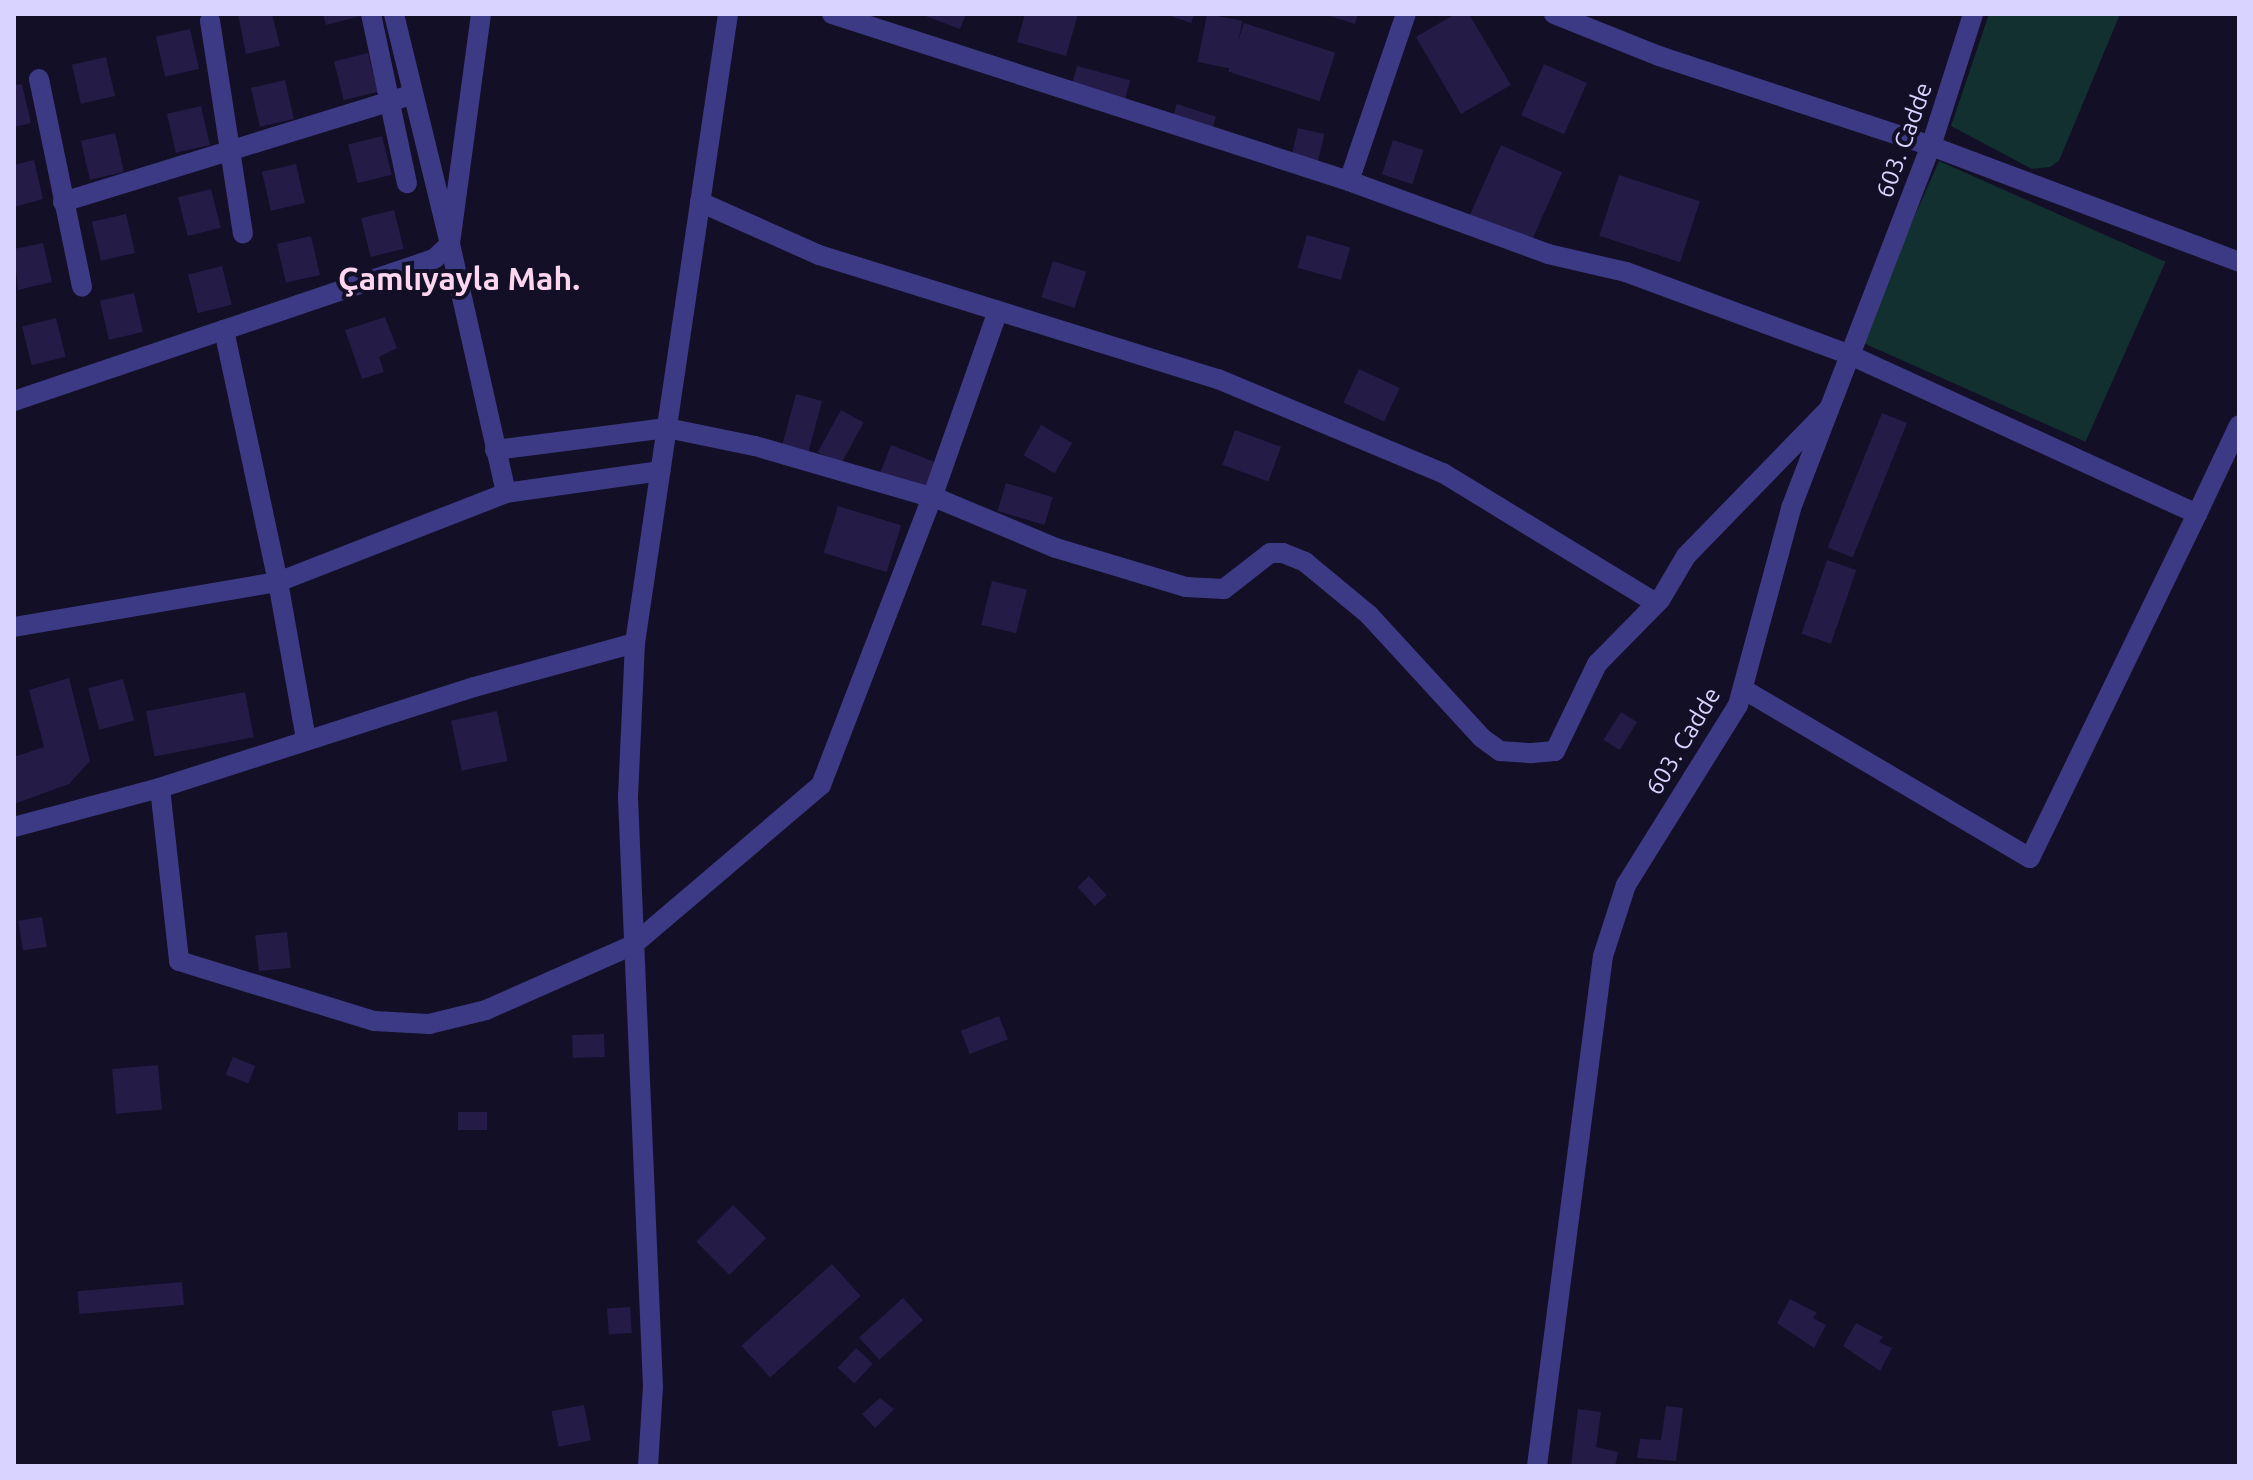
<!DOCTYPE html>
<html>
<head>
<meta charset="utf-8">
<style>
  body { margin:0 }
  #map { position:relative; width:2253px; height:1480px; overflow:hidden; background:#130f26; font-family:Ubuntu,sans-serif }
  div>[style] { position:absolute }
  .green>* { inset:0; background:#12302f; transform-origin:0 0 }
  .building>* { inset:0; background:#241b47; transform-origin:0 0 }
  .minor>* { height:20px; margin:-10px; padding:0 10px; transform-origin:10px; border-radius:10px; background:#3d3a85 }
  span { translate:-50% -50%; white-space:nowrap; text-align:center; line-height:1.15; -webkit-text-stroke:8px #130f26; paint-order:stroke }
  .street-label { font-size:24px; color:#d9d4ff }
  .district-label { font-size:32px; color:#ffd6f0; font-weight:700 }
  .frame { position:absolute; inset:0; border:16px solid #d9d4ff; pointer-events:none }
</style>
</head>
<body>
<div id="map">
  <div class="green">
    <i style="clip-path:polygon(1989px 14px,2120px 14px,2059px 161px,2050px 167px,2032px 169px,1951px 126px)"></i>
    <i style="left:1939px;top:161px;width:248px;height:197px;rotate:24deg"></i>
  </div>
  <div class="building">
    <i style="clip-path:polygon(238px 14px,272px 14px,280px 46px,246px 54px)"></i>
    <i style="clip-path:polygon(323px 14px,364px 14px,365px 15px,326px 25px)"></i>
    <i style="clip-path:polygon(920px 14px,966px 14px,960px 29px)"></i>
    <i style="clip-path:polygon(1025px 14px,1078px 14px,1066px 56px,1017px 42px)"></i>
    <i style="clip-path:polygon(1165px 14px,1194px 14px,1191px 23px)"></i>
    <i style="left:1207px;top:14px;width:36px;height:49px;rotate:11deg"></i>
    <i style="clip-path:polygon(1323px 14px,1358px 14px,1355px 24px)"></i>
    <i style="clip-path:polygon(1455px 14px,1469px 14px,1511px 85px,1461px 114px,1416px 37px)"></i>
    <i style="left:1244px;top:23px;width:96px;height:51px;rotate:18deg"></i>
    <i style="left:190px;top:29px;width:41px;height:35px;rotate:77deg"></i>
    <i style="left:368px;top:53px;width:40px;height:35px;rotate:76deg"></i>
    <i style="left:106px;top:57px;width:40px;height:35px;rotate:77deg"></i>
    <i style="left:1544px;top:64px;width:47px;height:56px;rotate:24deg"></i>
    <i style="left:1077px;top:66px;width:55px;height:21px;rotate:15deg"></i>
    <i style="left:285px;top:80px;width:40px;height:35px;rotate:77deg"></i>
    <i style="clip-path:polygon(22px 84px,31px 123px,14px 127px,14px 85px)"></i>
    <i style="left:1177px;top:104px;width:41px;height:17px;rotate:18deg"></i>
    <i style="left:201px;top:106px;width:40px;height:35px;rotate:77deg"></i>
    <i style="left:1298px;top:128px;width:27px;height:28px;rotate:13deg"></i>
    <i style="left:115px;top:133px;width:40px;height:35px;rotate:77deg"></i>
    <i style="left:382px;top:136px;width:40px;height:35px;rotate:76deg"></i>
    <i style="left:1393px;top:140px;width:32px;height:36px;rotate:18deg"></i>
    <i style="left:1501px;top:145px;width:67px;height:77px;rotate:24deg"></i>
    <i style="clip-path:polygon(34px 160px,43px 199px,14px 207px,14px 165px)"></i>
    <i style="left:296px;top:164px;width:40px;height:35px;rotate:77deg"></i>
    <i style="left:1619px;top:175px;width:85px;height:64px;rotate:18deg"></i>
    <i style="left:211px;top:189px;width:40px;height:34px;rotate:76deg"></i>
    <i style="left:394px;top:210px;width:40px;height:34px;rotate:76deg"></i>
    <i style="left:126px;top:214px;width:40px;height:35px;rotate:77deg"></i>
    <i style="left:1307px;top:235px;width:45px;height:34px;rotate:16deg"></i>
    <i style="left:311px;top:236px;width:40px;height:35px;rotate:77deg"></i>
    <i style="clip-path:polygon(43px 243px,52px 282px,18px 290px,14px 249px)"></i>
    <i style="left:1053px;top:261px;width:35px;height:38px;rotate:18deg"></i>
    <i style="left:222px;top:266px;width:40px;height:35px;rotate:76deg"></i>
    <i style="left:134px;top:293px;width:40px;height:35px;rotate:77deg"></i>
    <i style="clip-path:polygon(385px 317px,397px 348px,379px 357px,384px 372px,362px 379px,345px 330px)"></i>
    <i style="left:56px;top:318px;width:40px;height:35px;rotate:76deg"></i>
    <i style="left:1359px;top:369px;width:45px;height:37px;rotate:25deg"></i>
    <i style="left:796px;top:394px;width:27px;height:52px;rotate:15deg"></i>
    <i style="left:841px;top:410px;width:26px;height:48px;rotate:29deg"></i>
    <i style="left:1882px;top:413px;width:27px;height:145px;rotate:22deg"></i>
    <i style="left:1041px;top:425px;width:36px;height:35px;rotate:30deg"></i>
    <i style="left:1235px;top:430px;width:49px;height:37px;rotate:20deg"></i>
    <i style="left:891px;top:445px;width:50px;height:30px;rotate:21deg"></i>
    <i style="left:1006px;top:483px;width:49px;height:29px;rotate:17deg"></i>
    <i style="left:838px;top:506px;width:66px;height:49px;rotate:17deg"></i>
    <i style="left:1827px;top:560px;width:31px;height:78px;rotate:19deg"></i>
    <i style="left:992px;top:581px;width:36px;height:45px;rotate:14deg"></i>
    <i style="clip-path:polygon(69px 678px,90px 761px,69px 784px,14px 804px,14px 757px,44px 747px,29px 690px)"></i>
    <i style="left:123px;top:679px;width:43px;height:36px;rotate:75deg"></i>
    <i style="left:245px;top:692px;width:46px;height:101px;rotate:79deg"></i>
    <i style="left:497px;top:711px;width:51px;height:47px;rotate:78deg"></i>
    <i style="left:1621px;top:712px;width:19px;height:33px;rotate:32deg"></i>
    <i style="left:1089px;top:876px;width:26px;height:16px;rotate:47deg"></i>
    <i style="left:42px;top:917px;width:30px;height:24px;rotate:81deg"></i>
    <i style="left:287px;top:932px;width:36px;height:32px;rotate:84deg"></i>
    <i style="left:999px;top:1016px;width:25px;height:41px;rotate:69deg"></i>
    <i style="left:604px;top:1034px;width:23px;height:32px;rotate:88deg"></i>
    <i style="left:233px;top:1057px;width:24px;height:19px;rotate:22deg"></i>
    <i style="left:158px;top:1065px;width:45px;height:46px;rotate:85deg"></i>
    <i style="left:487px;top:1112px;width:18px;height:29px;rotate:90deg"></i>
    <i style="left:733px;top:1205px;width:47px;height:52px;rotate:45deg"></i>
    <i style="left:832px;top:1264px;width:43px;height:122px;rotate:48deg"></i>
    <i style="left:182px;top:1282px;width:23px;height:105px;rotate:85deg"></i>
    <i style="left:903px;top:1298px;width:30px;height:59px;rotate:48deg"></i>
    <i style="clip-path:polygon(1790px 1299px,1817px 1313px,1813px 1318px,1826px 1325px,1814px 1348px,1777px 1323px)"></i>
    <i style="left:630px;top:1307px;width:26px;height:23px;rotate:86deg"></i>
    <i style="clip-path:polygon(1856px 1323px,1883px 1337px,1879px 1342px,1892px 1348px,1880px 1371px,1843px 1346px)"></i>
    <i style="left:856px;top:1348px;width:23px;height:27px;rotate:43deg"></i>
    <i style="clip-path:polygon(880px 1398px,894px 1409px,875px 1428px,862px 1414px)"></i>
    <i style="left:584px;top:1405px;width:36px;height:33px;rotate:79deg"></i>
    <i style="clip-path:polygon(1666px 1406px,1683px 1408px,1676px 1461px,1637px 1458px,1640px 1439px,1661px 1440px)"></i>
    <i style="clip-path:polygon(1578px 1409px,1601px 1412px,1596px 1447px,1618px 1452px,1615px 1466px,1571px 1466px)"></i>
  </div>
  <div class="minor">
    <i style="left:371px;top:14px;width:173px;rotate:78deg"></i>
    <i style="left:481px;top:14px;width:232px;rotate:97.7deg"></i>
    <i style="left:450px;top:244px;width:255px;rotate:77.3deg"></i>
    <i style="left:506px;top:493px;width:156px;rotate:-8.1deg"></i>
    <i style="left:832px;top:14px;width:543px;rotate:17.9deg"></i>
    <i style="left:1349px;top:181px;width:212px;rotate:20.1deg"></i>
    <i style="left:1548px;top:254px;width:80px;rotate:13deg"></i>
    <i style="left:1626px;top:272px;width:239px;rotate:20.3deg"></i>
    <i style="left:1850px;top:355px;width:382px;rotate:24.6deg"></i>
    <i style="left:2197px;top:514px;width:98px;rotate:-64.7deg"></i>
    <i style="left:1554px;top:14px;width:113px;rotate:21.8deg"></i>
    <i style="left:1659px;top:56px;width:287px;rotate:18.3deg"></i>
    <i style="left:1931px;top:146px;width:329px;rotate:20.6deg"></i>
    <i style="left:210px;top:21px;width:215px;rotate:81.2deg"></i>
    <i style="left:39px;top:79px;width:212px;rotate:78.3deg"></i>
    <i style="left:1349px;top:181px;width:176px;rotate:-71.2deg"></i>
    <i style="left:63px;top:202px;width:366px;rotate:-17.1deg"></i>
    <i style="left:700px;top:202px;width:130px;rotate:24deg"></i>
    <i style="left:819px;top:255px;width:418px;rotate:17.3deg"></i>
    <i style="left:1218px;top:379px;width:244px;rotate:22.7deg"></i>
    <i style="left:1443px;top:473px;width:250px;rotate:31.4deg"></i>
    <i style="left:14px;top:401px;width:222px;rotate:-18.7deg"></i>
    <i style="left:495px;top:450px;width:173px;rotate:-7.3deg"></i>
    <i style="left:667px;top:428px;width:90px;rotate:11.6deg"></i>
    <i style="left:755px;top:446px;width:194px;rotate:16.2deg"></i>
    <i style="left:941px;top:500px;width:125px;rotate:22.7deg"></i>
    <i style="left:1056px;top:548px;width:136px;rotate:16.7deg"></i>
    <i style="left:1186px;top:587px;width:38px;rotate:3deg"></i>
    <i style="left:1224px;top:589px;width:58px;rotate:-38deg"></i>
    <i style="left:1270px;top:553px;width:13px"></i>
    <i style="left:1283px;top:553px;width:24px;rotate:22deg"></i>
    <i style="left:1305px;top:562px;width:83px;rotate:39.6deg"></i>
    <i style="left:1369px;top:615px;width:167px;rotate:47.4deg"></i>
    <i style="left:1482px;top:738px;width:22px;rotate:36deg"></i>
    <i style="left:1500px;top:751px;width:32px;rotate:4deg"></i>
    <i style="left:1532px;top:753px;width:23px;rotate:-5deg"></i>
    <i style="left:1555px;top:751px;width:97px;rotate:-64.2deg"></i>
    <i style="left:1597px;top:664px;width:90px;rotate:-45.5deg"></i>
    <i style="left:1660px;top:600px;width:51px;rotate:-59.4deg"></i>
    <i style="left:1686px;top:556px;width:205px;rotate:-45.8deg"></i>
    <i style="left:14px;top:627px;width:268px;rotate:-9.7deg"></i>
    <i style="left:278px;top:582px;width:258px;rotate:-102.1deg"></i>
    <i style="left:224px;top:330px;width:222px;rotate:-18.7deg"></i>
    <i style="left:434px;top:259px;width:22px;rotate:-43deg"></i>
    <i style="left:450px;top:244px;width:237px;rotate:-103.7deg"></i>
    <i style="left:635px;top:643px;width:167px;rotate:164.7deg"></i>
    <i style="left:474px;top:687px;width:330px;rotate:162.2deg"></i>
    <i style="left:160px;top:788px;width:174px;rotate:83.7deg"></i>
    <i style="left:179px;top:961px;width:204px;rotate:17.1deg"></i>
    <i style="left:374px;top:1021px;width:55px;rotate:3.1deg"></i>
    <i style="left:429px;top:1024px;width:59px;rotate:-13.8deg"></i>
    <i style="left:486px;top:1010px;width:161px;rotate:-23.9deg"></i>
    <i style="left:633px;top:945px;width:247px;rotate:-40.4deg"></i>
    <i style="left:821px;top:785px;width:308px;rotate:-68.9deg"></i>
    <i style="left:932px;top:498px;width:198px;rotate:-70.6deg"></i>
    <i style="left:1743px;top:689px;width:333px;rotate:30.5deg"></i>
    <i style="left:2030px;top:858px;width:382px;rotate:-64.1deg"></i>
    <i style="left:306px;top:739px;width:159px;rotate:-100.1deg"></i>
    <i style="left:278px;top:582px;width:245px;rotate:-21.3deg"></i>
    <i style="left:14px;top:827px;width:151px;rotate:-15deg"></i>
    <i style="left:648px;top:1466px;width:79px;rotate:-86.4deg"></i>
    <i style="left:653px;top:1387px;width:591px;rotate:-92.43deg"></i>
    <i style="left:628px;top:797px;width:154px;rotate:-87.4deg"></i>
    <i style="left:635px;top:643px;width:636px;rotate:-81.59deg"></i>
    <i style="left:1537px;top:1466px;width:514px;rotate:-82.63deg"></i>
    <i style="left:1603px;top:956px;width:75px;rotate:-72.1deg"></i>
    <i style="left:1626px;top:885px;width:212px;rotate:-58.1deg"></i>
    <i style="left:1738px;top:705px;width:204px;rotate:-74.9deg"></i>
    <i style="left:1791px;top:508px;width:388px;rotate:-68.9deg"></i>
    <i style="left:1931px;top:146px;width:139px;rotate:-72.3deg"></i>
  </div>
  <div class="street-label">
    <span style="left:1904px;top:140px;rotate:-70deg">603. Cadde</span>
    <span style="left:1683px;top:741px;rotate:-59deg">603. Cadde</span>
  </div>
  <div class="district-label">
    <span style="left:459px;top:278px">Çamlıyayla Mah.</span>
  </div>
  <div class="frame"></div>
</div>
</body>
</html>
